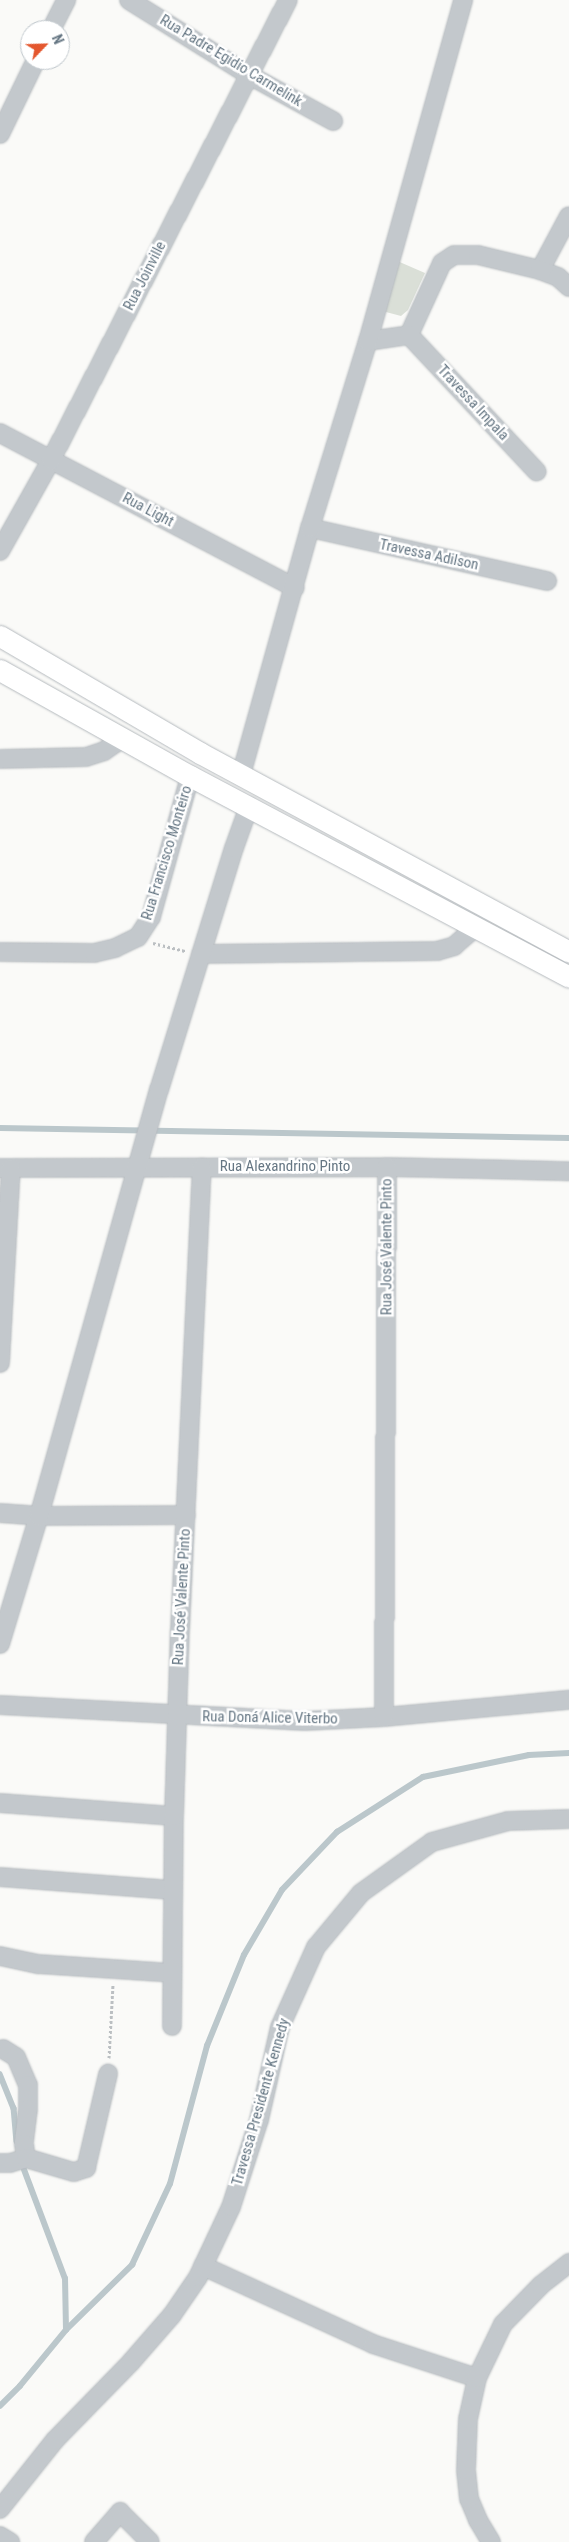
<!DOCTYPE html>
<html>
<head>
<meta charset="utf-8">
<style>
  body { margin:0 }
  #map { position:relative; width:569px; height:2542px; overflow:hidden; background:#fafaf8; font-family:"Roboto Condensed",sans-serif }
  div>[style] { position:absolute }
  .green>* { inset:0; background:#dadfd7 }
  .stream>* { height:5.5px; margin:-2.75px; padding:0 2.75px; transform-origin:2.75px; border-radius:2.75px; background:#bbc7cb }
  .path>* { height:3px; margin-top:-1.5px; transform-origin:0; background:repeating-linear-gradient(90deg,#bbbfc2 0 2.5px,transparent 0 5px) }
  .roads { filter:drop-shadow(0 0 1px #b5babe) drop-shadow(0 0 1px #b5babe) }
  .minor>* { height:18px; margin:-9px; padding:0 9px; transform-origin:9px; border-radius:9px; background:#c3c8cc }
  .major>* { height:21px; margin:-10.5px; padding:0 10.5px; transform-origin:10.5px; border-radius:10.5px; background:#fff }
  span { translate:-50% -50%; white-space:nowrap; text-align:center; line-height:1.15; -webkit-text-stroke:5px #fff; paint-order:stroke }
  .street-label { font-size:15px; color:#657683 }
  .north { position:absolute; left:20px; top:20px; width:50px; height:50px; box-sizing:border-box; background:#fff; border:1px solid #c1c8cd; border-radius:50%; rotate:66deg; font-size:14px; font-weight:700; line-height:20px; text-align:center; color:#657683 }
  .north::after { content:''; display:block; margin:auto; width:18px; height:22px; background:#e4572e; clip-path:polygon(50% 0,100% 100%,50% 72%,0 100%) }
</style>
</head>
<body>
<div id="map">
  <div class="green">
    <i style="clip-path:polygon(395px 260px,425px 273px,408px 310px,401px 316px,386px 312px,382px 305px)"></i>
  </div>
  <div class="stream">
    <i style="left:0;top:1128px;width:569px;rotate:1.01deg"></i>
    <i style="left:0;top:2074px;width:37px;rotate:68deg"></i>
    <i style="left:14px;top:2108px;width:33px;rotate:85deg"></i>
    <i style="left:66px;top:2330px;width:93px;rotate:-44.6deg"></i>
    <i style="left:132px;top:2265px;width:89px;rotate:-64.9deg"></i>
    <i style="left:170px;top:2184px;width:143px;rotate:-75deg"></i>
    <i style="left:207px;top:2046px;width:98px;rotate:-67.9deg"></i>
    <i style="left:244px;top:1955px;width:75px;rotate:-59.7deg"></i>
    <i style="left:282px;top:1890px;width:80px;rotate:-46.5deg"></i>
    <i style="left:337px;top:1832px;width:102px;rotate:-32.6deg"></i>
    <i style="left:423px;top:1777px;width:108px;rotate:-11.7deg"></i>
    <i style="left:529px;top:1755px;width:40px;rotate:-2.9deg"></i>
    <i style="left:0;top:2406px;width:28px;rotate:-45deg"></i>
    <i style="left:20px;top:2386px;width:72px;rotate:-50.6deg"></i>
    <i style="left:66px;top:2330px;width:51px;rotate:-91.1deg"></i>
    <i style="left:65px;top:2279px;width:116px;rotate:-110.6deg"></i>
  </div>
  <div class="path">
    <i style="left:153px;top:943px;width:34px;rotate:14deg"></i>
    <i style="left:109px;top:2058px;width:73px;rotate:-86.9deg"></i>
  </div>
  <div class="roads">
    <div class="minor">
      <i style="left:129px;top:0;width:142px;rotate:32deg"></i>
      <i style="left:249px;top:75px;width:96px;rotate:28.7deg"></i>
      <i style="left:51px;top:30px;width:34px;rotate:-63deg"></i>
      <i style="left:0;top:134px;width:82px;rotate:-64.1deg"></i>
      <i style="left:540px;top:270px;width:61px;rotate:-61.8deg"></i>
      <i style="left:409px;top:335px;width:79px;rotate:-65.4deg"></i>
      <i style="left:442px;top:263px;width:14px;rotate:-34deg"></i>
      <i style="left:454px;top:255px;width:24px"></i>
      <i style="left:478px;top:255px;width:64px;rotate:13.6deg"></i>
      <i style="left:540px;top:270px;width:19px;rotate:21deg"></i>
      <i style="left:558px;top:277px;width:15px;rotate:42deg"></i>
      <i style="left:368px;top:341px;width:41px;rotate:-8.3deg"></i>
      <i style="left:409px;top:335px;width:187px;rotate:46.9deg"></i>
      <i style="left:0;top:433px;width:333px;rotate:27.7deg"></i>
      <i style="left:310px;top:528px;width:243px;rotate:12.6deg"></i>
      <i style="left:0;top:551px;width:104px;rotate:-60.7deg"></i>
      <i style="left:51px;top:460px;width:517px;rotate:-62.74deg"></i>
      <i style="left:0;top:759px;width:86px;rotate:-1.3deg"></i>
      <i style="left:86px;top:757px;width:19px;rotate:-18deg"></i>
      <i style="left:104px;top:751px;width:23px;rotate:-34deg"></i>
      <i style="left:241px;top:775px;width:256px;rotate:-74.4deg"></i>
      <i style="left:310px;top:528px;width:196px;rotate:-72.8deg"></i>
      <i style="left:368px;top:341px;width:354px;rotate:-74.4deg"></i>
      <i style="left:0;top:952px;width:94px;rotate:0.6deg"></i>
      <i style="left:94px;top:953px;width:22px;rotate:-13deg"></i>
      <i style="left:115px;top:948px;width:25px;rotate:-26deg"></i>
      <i style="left:138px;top:937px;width:24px;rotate:-57deg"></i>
      <i style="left:151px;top:917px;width:146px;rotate:-74.5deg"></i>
      <i style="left:201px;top:954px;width:236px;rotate:-0.7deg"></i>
      <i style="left:437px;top:951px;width:18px;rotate:-16deg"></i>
      <i style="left:454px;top:946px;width:29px;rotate:-41deg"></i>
      <i style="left:0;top:1168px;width:387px;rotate:-0.1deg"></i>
      <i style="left:387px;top:1167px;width:182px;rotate:1.3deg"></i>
      <i style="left:0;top:1363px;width:195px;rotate:-86.8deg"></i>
      <i style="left:0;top:1513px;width:39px;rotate:4deg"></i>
      <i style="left:39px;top:1516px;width:147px;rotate:-0.4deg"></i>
      <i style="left:0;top:1644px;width:134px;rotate:-73.1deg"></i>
      <i style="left:39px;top:1516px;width:443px;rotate:-74.3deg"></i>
      <i style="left:159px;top:1090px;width:253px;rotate:-72.8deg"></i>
      <i style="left:234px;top:848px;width:45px;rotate:-70.3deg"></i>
      <i style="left:0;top:1705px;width:305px;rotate:3deg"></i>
      <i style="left:305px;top:1721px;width:79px;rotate:-2.9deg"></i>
      <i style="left:384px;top:1717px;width:186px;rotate:-5.3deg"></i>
      <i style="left:384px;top:1717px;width:550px;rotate:-89.69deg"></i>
      <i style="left:0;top:1803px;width:174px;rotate:4.3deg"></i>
      <i style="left:0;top:1877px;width:173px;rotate:4.3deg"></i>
      <i style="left:0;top:1956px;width:39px;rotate:12deg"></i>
      <i style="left:38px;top:1964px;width:134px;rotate:3.8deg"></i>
      <i style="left:172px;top:2026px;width:210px;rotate:-89.5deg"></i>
      <i style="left:174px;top:1816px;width:186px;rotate:-88.2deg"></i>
      <i style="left:180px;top:1630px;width:463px;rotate:-87.3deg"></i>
      <i style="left:3px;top:2049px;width:15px;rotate:32deg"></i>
      <i style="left:16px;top:2057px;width:30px;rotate:67deg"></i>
      <i style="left:28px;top:2085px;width:24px;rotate:90deg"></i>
      <i style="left:28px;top:2109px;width:35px;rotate:97deg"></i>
      <i style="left:24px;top:2144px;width:14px;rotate:82deg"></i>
      <i style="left:0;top:2163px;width:10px"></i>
      <i style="left:10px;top:2163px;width:17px;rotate:-17deg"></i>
      <i style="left:26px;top:2158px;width:50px;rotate:16.3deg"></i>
      <i style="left:74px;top:2172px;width:13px;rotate:-18deg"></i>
      <i style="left:86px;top:2168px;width:97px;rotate:-76.8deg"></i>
      <i style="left:203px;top:2266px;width:187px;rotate:24.6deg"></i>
      <i style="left:373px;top:2344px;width:109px;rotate:18.1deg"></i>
      <i style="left:0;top:2509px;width:88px;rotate:-51.4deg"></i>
      <i style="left:55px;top:2440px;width:109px;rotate:-45.7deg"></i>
      <i style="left:131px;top:2362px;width:62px;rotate:-48.9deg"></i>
      <i style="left:172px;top:2315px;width:46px;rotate:-55.6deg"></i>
      <i style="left:198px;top:2277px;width:77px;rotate:-64.8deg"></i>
      <i style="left:231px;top:2207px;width:91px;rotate:-72.2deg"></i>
      <i style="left:259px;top:2120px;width:95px;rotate:-77.3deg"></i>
      <i style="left:280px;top:2027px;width:88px;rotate:-65.8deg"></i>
      <i style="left:316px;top:1947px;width:70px;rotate:-50.2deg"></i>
      <i style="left:361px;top:1893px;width:87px;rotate:-35.7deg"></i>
      <i style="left:432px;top:1842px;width:79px;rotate:-15.4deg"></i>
      <i style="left:508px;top:1821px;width:61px;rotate:-1.9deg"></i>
      <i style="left:0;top:2536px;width:12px;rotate:31deg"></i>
      <i style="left:94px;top:2542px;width:40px;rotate:-49deg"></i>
      <i style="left:120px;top:2512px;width:42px;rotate:45deg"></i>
      <i style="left:491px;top:2542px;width:26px;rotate:-121deg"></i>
      <i style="left:478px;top:2520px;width:23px;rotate:-113deg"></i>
      <i style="left:469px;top:2499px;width:29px;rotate:-96deg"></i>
      <i style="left:466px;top:2470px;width:51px;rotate:-87.8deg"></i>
      <i style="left:468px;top:2419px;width:42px;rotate:-77.6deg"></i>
      <i style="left:477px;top:2378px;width:60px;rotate:-64.3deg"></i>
      <i style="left:503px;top:2324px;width:54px;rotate:-45.7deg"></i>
      <i style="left:541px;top:2285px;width:36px;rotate:-38deg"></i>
    </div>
    <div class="major">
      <i style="left:0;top:636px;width:232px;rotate:30.3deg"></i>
      <i style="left:200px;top:753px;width:419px;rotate:28.3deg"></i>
      <i style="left:0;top:670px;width:218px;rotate:29.2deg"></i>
      <i style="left:190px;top:776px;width:429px;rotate:27.9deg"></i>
    </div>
  </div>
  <div class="street-label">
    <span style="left:231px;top:61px;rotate:31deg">Rua Padre Egidio Carmelink</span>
    <span style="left:145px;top:276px;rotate:-63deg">Rua Joinville</span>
    <span style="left:473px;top:403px;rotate:47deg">Travessa Impala</span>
    <span style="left:148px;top:510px;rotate:28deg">Rua Light</span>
    <span style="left:429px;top:555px;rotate:12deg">Travessa Adilson</span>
    <span style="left:167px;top:853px;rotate:-73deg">Rua Francisco Monteiro</span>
    <span style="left:285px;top:1167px">Rua Alexandrino Pinto</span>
    <span style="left:387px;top:1247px;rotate:-90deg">Rua José Valente Pinto</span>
    <span style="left:182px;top:1597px;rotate:-87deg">Rua José Valente Pinto</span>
    <span style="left:270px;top:1718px;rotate:1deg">Rua Doná Alice Viterbo</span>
    <span style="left:261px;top:2102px;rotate:-74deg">Travessa Presidente Kennedy</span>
  </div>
  <div class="north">N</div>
</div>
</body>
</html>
